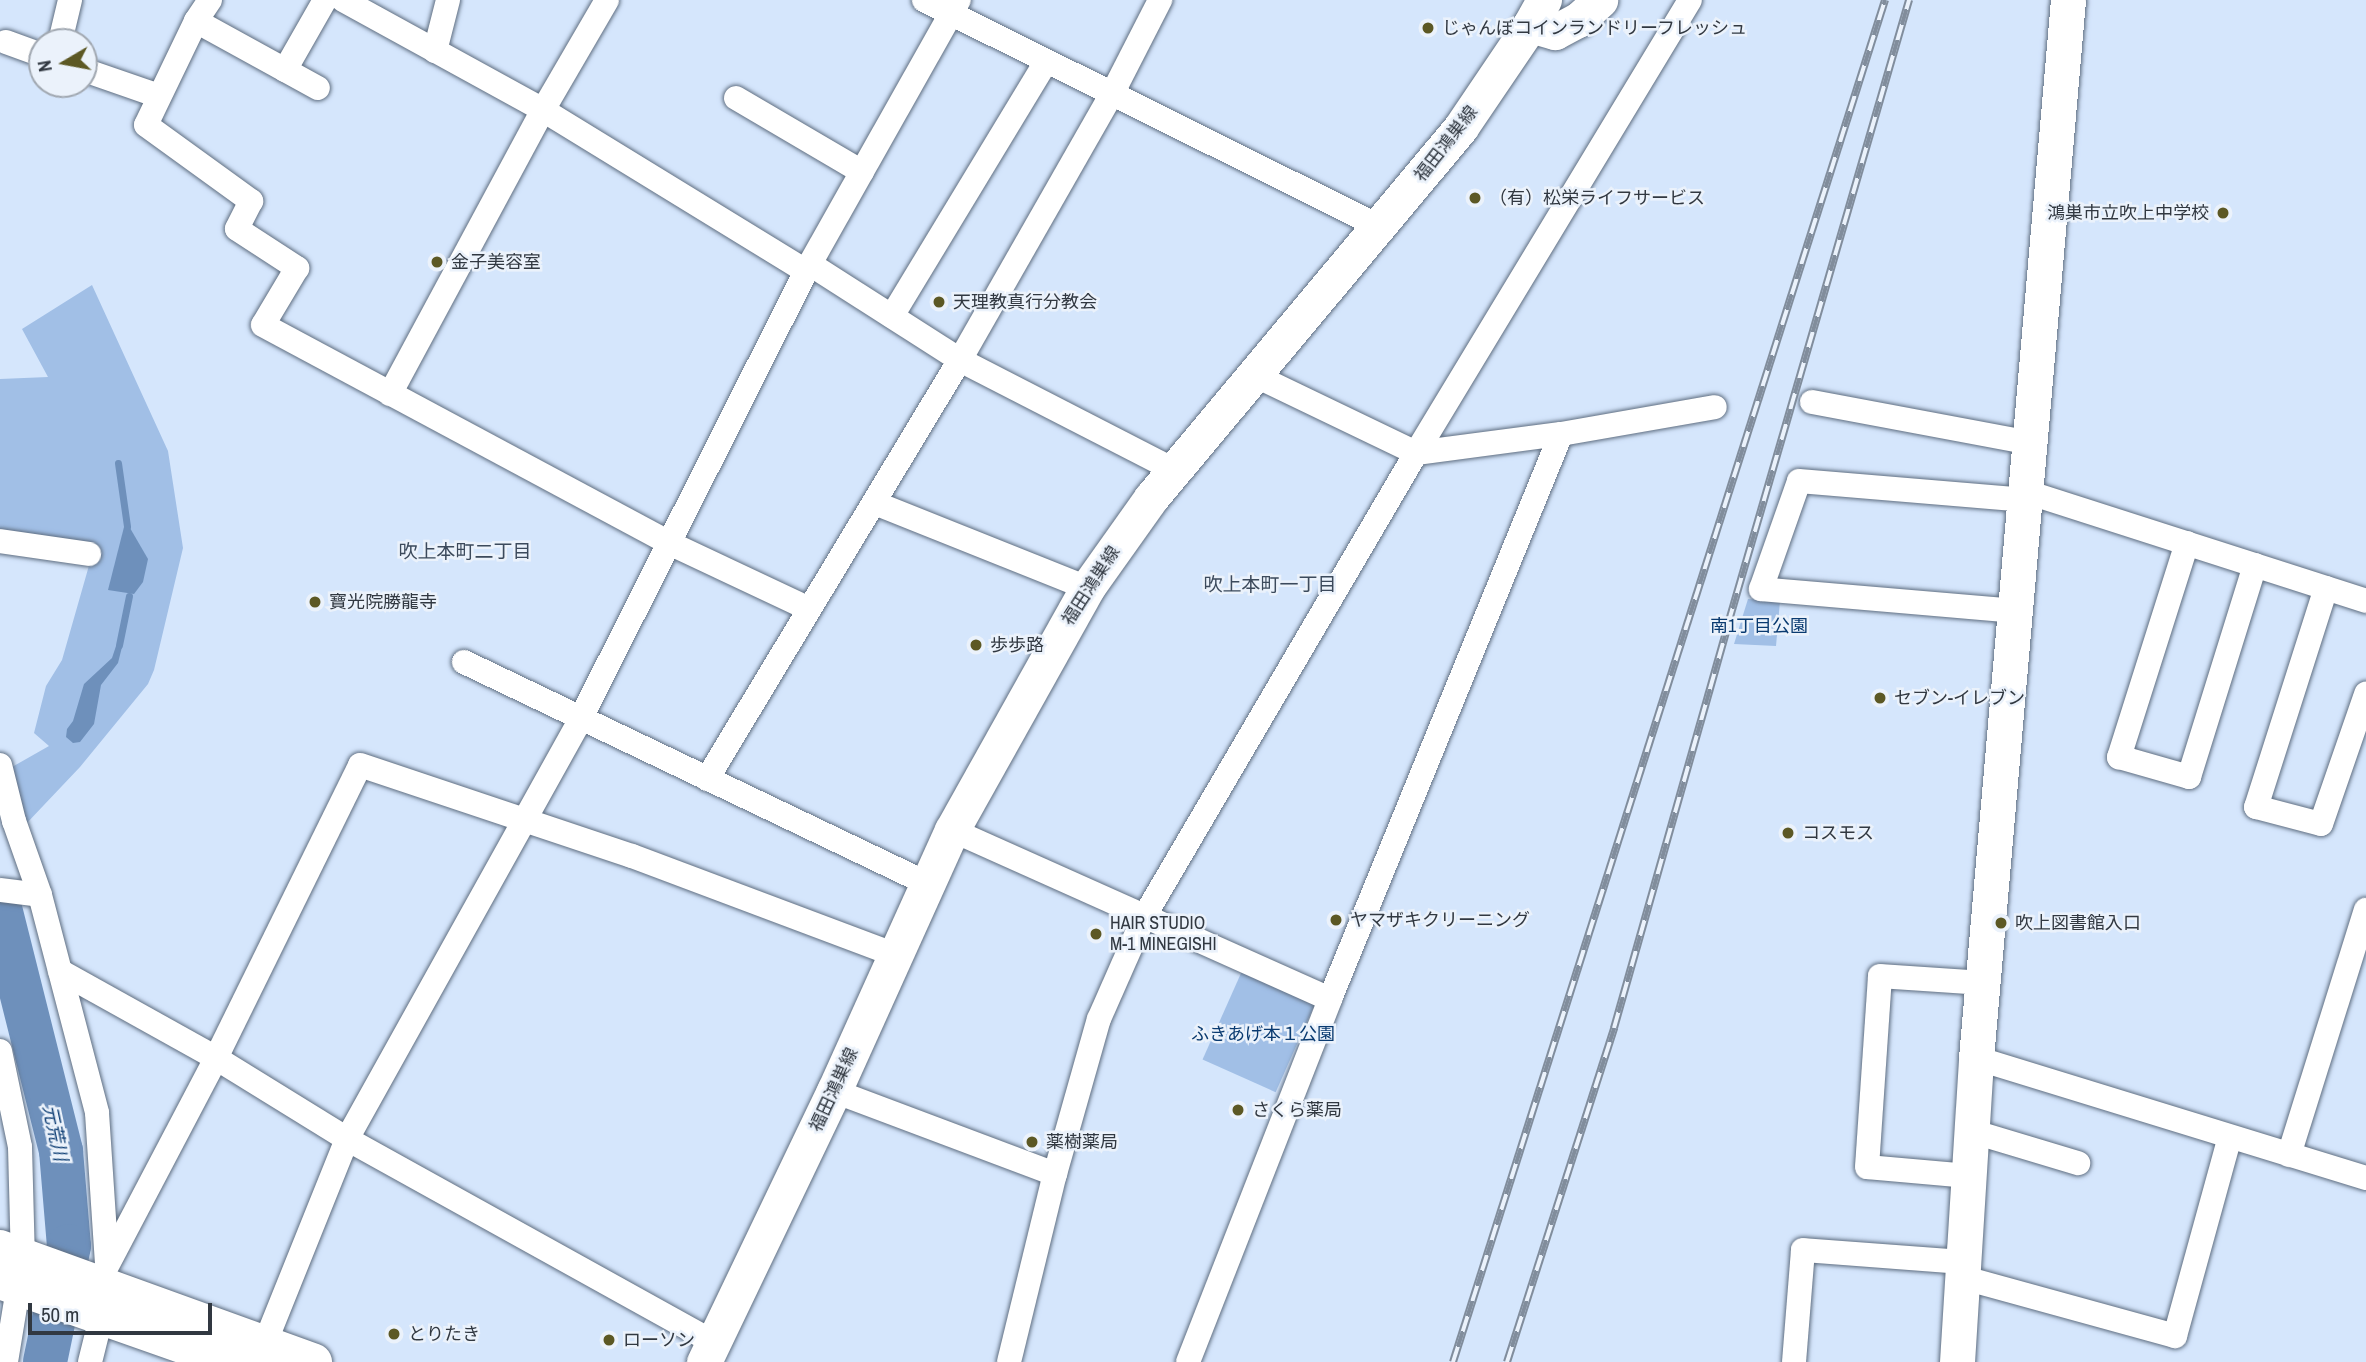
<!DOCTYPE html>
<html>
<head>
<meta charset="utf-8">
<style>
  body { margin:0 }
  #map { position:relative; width:2366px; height:1362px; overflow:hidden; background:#d5e6fc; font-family:"Archivo Narrow","Noto Sans JP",sans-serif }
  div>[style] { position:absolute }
  .green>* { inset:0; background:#a1bfe6; transform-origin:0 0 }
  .water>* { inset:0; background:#6e90bb }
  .stream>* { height:7px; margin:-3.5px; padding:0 3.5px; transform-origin:3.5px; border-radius:3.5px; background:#6e90bb }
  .river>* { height:44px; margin:-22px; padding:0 22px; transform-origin:22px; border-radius:22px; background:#6e90bb }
  .roads { filter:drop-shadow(0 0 2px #5f6e81) drop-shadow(0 0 2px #5f6e81) }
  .street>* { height:24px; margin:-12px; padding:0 12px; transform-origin:12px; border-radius:12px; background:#fff }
  .secondary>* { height:35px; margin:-17.5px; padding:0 17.5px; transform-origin:17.5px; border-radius:17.5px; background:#fff }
  .primary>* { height:38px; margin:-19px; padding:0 19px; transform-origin:19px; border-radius:19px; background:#fff }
  .rail>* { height:8px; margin-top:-4px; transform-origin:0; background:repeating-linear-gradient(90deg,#ebf2fb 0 16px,#818d9c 0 32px); box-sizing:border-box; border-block:2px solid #818d9c }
  .dots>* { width:19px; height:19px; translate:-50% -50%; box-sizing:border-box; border:4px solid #ebf2fb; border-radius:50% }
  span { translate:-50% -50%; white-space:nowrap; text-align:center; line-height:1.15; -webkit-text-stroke:5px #ebf2fb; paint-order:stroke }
  .poi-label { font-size:18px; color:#313841 }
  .left { translate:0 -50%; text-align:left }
  .right { translate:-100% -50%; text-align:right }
  .street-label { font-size:18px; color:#313841 }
  .park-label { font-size:18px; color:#093a70 }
  .neighbourhood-label { font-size:19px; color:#3c4a5c }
  .water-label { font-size:19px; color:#104076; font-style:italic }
  .north { position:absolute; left:28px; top:28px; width:70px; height:70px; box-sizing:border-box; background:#ebf2fb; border:2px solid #a1a8b1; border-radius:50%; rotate:260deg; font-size:19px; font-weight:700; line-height:28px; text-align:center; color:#313841 }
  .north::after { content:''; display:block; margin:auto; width:24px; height:32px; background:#5c5824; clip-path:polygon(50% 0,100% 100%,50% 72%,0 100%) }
  .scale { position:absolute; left:28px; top:1303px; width:184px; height:32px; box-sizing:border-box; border:4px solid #313841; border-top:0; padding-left:9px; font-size:21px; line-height:24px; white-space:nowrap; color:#313841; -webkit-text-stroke:5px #ebf2fb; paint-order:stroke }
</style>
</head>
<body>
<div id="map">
  <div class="green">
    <i style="clip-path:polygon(92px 285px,168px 451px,183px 548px,154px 670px,148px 684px,80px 767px,25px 825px,5px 771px,49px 746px,34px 733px,46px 686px,62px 660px,90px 562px,0 534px,0 379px,48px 377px,22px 329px)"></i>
    <i style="clip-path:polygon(1748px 599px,1780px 601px,1776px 646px,1734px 644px)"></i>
    <i style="left:1242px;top:971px;width:80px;height:97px;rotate:24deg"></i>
  </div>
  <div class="water">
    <i style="clip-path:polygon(124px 527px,130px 528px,148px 559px,143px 582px,134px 594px,108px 590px)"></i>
    <i style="clip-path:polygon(116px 646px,122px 647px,118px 663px,101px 685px,94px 724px,80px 742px,73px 743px,66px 737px,67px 729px,73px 721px,84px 684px,112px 658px)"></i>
  </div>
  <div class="stream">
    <i style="left:118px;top:463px;width:64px;rotate:81.9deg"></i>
    <i style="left:119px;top:645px;width:50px;rotate:-78.5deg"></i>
  </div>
  <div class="river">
    <i style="left:0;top:908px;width:251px;rotate:75.9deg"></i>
    <i style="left:61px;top:1151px;width:95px;rotate:85.2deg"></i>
    <i style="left:69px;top:1246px;width:118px;rotate:101.7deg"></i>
  </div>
  <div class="roads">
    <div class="street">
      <i style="left:210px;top:0;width:25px;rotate:124deg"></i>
      <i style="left:196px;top:21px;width:115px;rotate:115.7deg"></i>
      <i style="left:146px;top:125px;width:130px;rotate:35.9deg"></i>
      <i style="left:251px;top:201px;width:31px;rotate:117deg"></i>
      <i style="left:237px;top:229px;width:72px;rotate:33deg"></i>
      <i style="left:297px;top:268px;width:66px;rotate:120.8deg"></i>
      <i style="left:263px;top:325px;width:459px;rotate:28.2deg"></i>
      <i style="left:667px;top:542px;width:155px;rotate:25.2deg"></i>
      <i style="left:343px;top:0;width:228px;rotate:28.8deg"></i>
      <i style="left:543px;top:110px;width:308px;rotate:31.5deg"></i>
      <i style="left:924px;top:0;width:509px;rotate:26.46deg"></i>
      <i style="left:196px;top:21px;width:139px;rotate:28.8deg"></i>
      <i style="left:6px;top:42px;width:38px;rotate:20deg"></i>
      <i style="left:60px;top:42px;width:43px;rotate:-76.6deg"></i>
      <i style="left:435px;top:51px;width:53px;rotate:-75.7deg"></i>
      <i style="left:84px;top:70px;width:79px;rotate:19.1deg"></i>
      <i style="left:285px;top:70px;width:81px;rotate:-60.3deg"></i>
      <i style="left:736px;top:98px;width:146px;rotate:30.4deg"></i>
      <i style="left:810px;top:264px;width:178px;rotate:32.6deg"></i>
      <i style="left:960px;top:360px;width:241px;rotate:27.2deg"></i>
      <i style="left:892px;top:316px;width:297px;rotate:-58.8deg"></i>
      <i style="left:1254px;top:375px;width:180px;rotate:25.7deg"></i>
      <i style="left:1416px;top:453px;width:146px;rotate:-7.5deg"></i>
      <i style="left:1561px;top:434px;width:156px;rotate:-9.9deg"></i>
      <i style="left:390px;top:394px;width:323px;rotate:-61.7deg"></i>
      <i style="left:543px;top:110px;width:127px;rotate:-59.8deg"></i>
      <i style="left:1812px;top:402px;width:223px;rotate:10.6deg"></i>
      <i style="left:2027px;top:492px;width:356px;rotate:17.8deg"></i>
      <i style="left:875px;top:503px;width:228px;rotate:21.8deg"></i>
      <i style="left:0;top:541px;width:90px;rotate:8.3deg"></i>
      <i style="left:2187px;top:543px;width:225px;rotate:107.6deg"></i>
      <i style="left:2119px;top:757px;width:73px;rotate:15.9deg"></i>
      <i style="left:2189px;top:777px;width:222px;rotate:-72.7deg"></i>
      <i style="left:2326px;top:588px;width:230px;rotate:107.7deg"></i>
      <i style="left:2256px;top:807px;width:67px;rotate:14.7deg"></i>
      <i style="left:2321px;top:824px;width:138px;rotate:-70.9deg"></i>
      <i style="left:2016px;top:611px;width:256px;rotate:-175.1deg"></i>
      <i style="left:1761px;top:589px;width:114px;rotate:-70.6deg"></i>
      <i style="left:1799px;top:481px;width:228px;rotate:4.8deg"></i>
      <i style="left:464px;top:662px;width:512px;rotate:25.56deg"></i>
      <i style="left:0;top:765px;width:58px;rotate:76deg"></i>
      <i style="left:14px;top:821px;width:78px;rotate:70.6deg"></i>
      <i style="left:40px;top:895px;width:225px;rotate:75.3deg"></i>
      <i style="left:97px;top:1113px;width:152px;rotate:86.2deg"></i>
      <i style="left:707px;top:779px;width:489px;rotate:-58.9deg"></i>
      <i style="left:960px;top:360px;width:306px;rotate:-60.3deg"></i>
      <i style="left:1112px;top:94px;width:106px;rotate:-62.9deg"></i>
      <i style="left:952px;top:830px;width:414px;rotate:24.1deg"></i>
      <i style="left:0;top:890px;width:40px;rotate:7.1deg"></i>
      <i style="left:60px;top:971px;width:179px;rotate:29.1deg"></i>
      <i style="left:216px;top:1058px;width:154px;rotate:31.7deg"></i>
      <i style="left:347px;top:1139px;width:419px;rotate:29deg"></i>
      <i style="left:0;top:1051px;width:98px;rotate:78.2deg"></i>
      <i style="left:20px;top:1147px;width:111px;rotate:88.5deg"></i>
      <i style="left:23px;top:1258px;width:105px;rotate:99.3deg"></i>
      <i style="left:1976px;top:1058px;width:408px;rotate:17.1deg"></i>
      <i style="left:834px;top:1091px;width:236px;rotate:20.6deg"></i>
      <i style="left:1971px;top:1131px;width:112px;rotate:16.7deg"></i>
      <i style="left:2289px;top:1155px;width:257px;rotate:-72.6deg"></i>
      <i style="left:1968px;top:1176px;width:101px;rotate:-174.9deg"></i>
      <i style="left:1867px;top:1167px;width:191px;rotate:-86.1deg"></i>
      <i style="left:1880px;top:976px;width:103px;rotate:3.9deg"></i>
      <i style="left:107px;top:1266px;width:235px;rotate:-62.3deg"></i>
      <i style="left:216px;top:1058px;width:326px;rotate:-63.8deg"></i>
      <i style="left:360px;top:765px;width:287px;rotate:18.5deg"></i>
      <i style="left:632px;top:856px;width:281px;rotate:20.6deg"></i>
      <i style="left:1961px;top:1277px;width:222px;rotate:15.4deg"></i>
      <i style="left:2175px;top:1336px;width:206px;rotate:-74.6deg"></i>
      <i style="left:259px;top:1358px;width:236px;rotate:-68.1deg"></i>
      <i style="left:347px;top:1139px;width:482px;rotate:-60.9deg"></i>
      <i style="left:581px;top:718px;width:500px;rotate:-63.28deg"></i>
      <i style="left:806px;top:271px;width:311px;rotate:-60.6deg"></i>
      <i style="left:90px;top:1362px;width:62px;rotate:-76deg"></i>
      <i style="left:1009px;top:1362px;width:194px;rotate:-76.3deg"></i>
      <i style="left:1055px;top:1174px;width:161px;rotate:-74.2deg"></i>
      <i style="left:1099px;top:1019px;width:111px;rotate:-66.2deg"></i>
      <i style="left:1144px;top:917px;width:538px;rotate:-59.62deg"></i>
      <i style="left:1416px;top:453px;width:529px;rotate:-58.83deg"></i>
      <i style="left:1188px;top:1362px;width:390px;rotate:-68.6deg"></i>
      <i style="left:1330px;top:999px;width:610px;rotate:-67.76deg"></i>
      <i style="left:1794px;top:1362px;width:112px;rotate:-85.4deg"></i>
      <i style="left:1803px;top:1250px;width:158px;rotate:4.3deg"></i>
    </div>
    <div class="secondary">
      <i style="left:1530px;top:25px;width:26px;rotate:16deg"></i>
      <i style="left:1555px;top:32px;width:26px;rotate:-28deg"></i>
      <i style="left:1578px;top:20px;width:30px;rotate:-42deg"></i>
      <i style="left:704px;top:1362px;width:301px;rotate:-64.4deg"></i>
      <i style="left:834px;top:1091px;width:286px;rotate:-65.7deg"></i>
      <i style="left:952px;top:830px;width:277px;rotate:-60.8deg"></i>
      <i style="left:1087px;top:588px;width:110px;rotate:-54.6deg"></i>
      <i style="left:1151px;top:498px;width:483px;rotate:-50.1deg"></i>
      <i style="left:1461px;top:127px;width:123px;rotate:-55.9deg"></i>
      <i style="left:1530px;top:25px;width:29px;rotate:-61deg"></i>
      <i style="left:1957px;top:1362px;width:305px;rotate:-86.4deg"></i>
      <i style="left:1976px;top:1058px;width:1062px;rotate:-85.03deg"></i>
    </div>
    <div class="primary">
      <i style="left:0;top:1249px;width:333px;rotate:19.9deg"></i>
      <i style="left:0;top:1280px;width:247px;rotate:19.4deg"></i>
    </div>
  </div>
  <div class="rail">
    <i style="left:1453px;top:1362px;width:1429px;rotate:-72.4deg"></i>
    <i style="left:1507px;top:1362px;width:351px;rotate:-72.2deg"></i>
    <i style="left:1614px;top:1028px;width:420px;rotate:-74.2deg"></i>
    <i style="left:1728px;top:624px;width:650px;rotate:-73.82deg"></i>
  </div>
  <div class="dots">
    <i style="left:1428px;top:28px;background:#5c5824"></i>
    <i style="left:1475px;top:198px;background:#5c5824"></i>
    <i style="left:2223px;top:213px;background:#5c5824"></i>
    <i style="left:437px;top:262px;background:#5c5824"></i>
    <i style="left:939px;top:302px;background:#5c5824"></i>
    <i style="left:315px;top:602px;background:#5c5824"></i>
    <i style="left:976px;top:645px;background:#5c5824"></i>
    <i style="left:1880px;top:698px;background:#5c5824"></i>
    <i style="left:1788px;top:833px;background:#5c5824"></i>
    <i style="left:1336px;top:920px;background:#5c5824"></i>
    <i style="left:2001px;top:923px;background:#5c5824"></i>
    <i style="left:1096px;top:934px;background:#5c5824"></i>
    <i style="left:1238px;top:1110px;background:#5c5824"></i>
    <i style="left:1032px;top:1142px;background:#5c5824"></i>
    <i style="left:394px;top:1334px;background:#5c5824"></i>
    <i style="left:609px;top:1340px;background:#5c5824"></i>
  </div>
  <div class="poi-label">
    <span class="left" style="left:1442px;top:28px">じゃんぼコインランドリーフレッシュ</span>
    <span class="left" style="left:1489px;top:198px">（有）松栄ライフサービス</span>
    <span class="right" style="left:2209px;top:213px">鴻巣市立吹上中学校</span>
    <span class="left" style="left:451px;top:262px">金子美容室</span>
    <span class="left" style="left:953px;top:302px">天理教真行分教会</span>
    <span class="left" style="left:329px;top:602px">寶光院勝龍寺</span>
    <span class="left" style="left:990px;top:645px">歩歩路</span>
    <span class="left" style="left:1894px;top:698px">セブン-イレブン</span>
    <span class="left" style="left:1802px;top:833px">コスモス</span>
    <span class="left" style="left:1350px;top:920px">ヤマザキクリーニング</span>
    <span class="left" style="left:2015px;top:923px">吹上図書館入口</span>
    <span class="left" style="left:1110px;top:934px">HAIR STUDIO<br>M-1 MINEGISHI</span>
    <span class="left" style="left:1252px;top:1110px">さくら薬局</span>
    <span class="left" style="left:1046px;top:1142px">薬樹薬局</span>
    <span class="left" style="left:408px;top:1334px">とりたき</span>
    <span class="left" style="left:623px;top:1340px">ローソン</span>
  </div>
  <div class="street-label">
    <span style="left:1446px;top:144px;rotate:-52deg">福田鴻巣線</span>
    <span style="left:1091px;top:586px;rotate:-57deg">福田鴻巣線</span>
    <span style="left:834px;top:1090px;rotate:-65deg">福田鴻巣線</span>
  </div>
  <div class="park-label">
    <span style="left:1759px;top:626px">南1丁目公園</span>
    <span style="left:1263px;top:1034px">ふきあげ本１公園</span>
  </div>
  <div class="neighbourhood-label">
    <span style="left:465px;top:552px">吹上本町二丁目</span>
    <span style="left:1270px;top:585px">吹上本町一丁目</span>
  </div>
  <div class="water-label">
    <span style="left:55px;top:1133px;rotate:78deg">元荒川</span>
  </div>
  <div class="north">N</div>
  <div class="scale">50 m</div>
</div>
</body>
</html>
